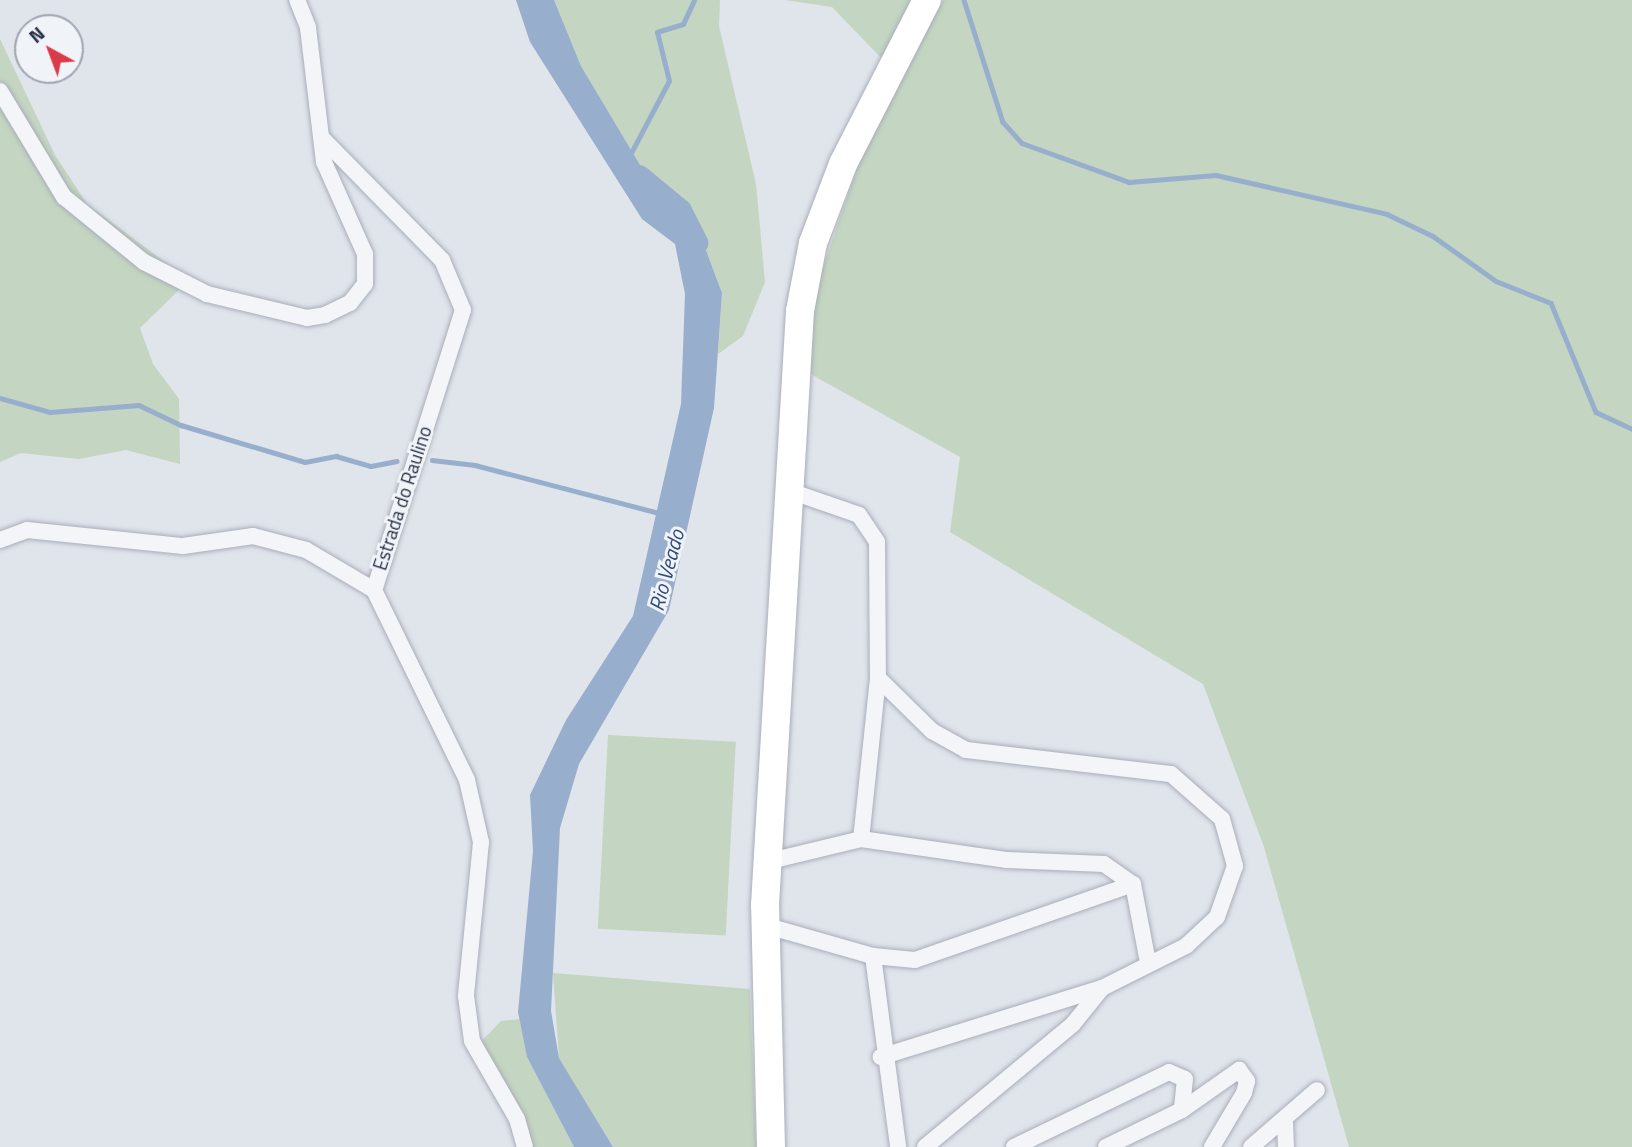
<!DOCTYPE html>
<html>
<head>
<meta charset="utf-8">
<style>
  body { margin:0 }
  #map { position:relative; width:1632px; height:1147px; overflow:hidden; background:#e0e4eb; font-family:"Titillium Web",sans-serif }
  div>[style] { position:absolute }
  .green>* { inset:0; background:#c4d5c1; transform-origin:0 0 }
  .water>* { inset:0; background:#98aecd }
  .stream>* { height:4.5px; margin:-2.25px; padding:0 2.25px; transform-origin:2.25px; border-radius:2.25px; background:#98aecd }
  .river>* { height:24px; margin:-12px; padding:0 12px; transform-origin:12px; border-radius:12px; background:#98aecd }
  .roads { filter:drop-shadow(0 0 2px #a8aeb9) drop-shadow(0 0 2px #a8aeb9) }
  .minor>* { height:16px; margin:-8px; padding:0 8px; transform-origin:8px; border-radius:8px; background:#f4f5f8 }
  .trunk>* { height:28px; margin:-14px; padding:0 14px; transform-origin:14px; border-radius:14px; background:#fff }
  span { translate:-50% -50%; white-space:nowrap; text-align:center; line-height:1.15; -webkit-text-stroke:6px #f0f3f8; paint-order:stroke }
  .street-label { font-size:19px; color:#273044 }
  .water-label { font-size:21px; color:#2e4b7b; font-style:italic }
  .north { position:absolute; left:14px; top:14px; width:70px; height:70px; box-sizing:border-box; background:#f0f3f8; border:2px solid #a0a5b0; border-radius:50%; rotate:319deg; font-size:19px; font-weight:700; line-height:28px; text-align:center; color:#273044 }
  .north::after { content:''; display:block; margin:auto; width:24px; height:32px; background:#da3b48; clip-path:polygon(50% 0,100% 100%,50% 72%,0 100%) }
</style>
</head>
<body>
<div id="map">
  <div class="green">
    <i style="clip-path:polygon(554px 0,720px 0,719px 26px,756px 184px,765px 282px,743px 336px,718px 354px,722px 293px,698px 229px,649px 180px,581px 66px)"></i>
    <i style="clip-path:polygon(785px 0,920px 0,886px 63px,832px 7px)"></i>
    <i style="clip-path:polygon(943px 0,1632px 0,1632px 1147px,1349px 1147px,1264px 847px,1203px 684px,950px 532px,960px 457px,798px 367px,806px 317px,860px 160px)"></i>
    <i style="clip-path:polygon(0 39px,55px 155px,87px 204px,189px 280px,140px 328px,153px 364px,179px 399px,180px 464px,126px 450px,79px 459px,21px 453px,0 462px)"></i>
    <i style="left:608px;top:735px;width:128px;height:194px;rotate:3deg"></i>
    <i style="clip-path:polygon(553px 973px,750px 989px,756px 1147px,613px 1147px,559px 1058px)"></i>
    <i style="clip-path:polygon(520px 1019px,527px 1057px,574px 1147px,525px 1147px,478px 1045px,501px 1021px)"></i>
  </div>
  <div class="water">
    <i style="clip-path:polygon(516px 0,554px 0,581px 66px,649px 180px,698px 229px,722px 293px,714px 408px,669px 610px,579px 764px,560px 828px,551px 1011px,559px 1058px,613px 1147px,574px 1147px,527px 1057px,518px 1012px,533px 851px,530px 795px,566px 720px,633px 616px,681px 404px,685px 294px,675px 244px,642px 219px,530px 42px)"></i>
  </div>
  <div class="stream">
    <i style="left:964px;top:0;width:128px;rotate:72.3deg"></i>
    <i style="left:1003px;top:122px;width:28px;rotate:48deg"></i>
    <i style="left:1022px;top:143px;width:114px;rotate:20deg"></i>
    <i style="left:1129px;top:182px;width:87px;rotate:-4.6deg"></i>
    <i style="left:1216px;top:175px;width:175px;rotate:12.8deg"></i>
    <i style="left:1387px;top:214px;width:51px;rotate:25.6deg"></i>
    <i style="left:1433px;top:236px;width:77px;rotate:35.5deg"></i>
    <i style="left:1496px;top:281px;width:59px;rotate:21.8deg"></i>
    <i style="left:1551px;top:303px;width:118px;rotate:67.6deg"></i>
    <i style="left:1596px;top:412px;width:40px;rotate:25deg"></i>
    <i style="left:631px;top:153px;width:81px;rotate:-62.2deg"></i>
    <i style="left:669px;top:81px;width:50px;rotate:-103.8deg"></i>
    <i style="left:657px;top:32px;width:27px;rotate:-17deg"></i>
    <i style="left:683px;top:24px;width:26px;rotate:-65deg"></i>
    <i style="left:0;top:398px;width:52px;rotate:15.6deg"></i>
    <i style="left:50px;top:412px;width:89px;rotate:-4.5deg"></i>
    <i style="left:139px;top:405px;width:47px;rotate:25.5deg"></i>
    <i style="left:181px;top:425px;width:129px;rotate:16.6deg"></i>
    <i style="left:305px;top:462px;width:32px;rotate:-11deg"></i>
    <i style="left:336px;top:456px;width:36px;rotate:16deg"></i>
    <i style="left:371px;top:466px;width:26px;rotate:-11deg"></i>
    <i style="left:432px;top:460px;width:43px;rotate:6.6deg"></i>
    <i style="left:475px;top:465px;width:194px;rotate:14.6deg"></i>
  </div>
  <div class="river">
    <i style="left:639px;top:177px;width:53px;rotate:39.7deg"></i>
    <i style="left:680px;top:211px;width:36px;rotate:63deg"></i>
  </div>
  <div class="roads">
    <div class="minor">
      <i style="left:0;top:91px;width:124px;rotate:58.9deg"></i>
      <i style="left:64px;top:197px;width:103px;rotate:39.1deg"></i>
      <i style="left:144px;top:262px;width:71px;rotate:26.9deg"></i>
      <i style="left:207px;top:294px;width:103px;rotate:13.5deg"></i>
      <i style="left:307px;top:318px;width:18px;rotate:-9deg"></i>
      <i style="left:325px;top:315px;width:28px;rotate:-26deg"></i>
      <i style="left:350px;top:303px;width:24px;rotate:-52deg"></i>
      <i style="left:365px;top:284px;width:30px;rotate:-90deg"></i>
      <i style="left:365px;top:254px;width:101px;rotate:-114deg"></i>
      <i style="left:324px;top:162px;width:136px;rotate:-96.8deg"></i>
      <i style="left:308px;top:27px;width:29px;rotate:-112deg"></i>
      <i style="left:322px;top:138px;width:171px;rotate:45.5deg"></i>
      <i style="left:442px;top:260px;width:54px;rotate:67.2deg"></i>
      <i style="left:463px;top:310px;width:294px;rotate:107.6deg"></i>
      <i style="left:374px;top:590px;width:212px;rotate:63.9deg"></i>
      <i style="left:467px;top:780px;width:64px;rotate:77.3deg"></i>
      <i style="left:481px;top:842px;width:155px;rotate:95.6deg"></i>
      <i style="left:466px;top:996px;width:45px;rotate:82.4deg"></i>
      <i style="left:472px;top:1041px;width:90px;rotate:60deg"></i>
      <i style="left:517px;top:1119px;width:29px;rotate:74deg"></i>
      <i style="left:787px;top:490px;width:76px;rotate:19.1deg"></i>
      <i style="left:859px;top:515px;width:32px;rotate:56deg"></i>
      <i style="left:877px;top:542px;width:136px;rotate:89.6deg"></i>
      <i style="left:878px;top:678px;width:162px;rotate:96deg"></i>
      <i style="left:0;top:540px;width:29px;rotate:-20deg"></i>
      <i style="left:27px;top:530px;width:157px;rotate:5.9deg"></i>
      <i style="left:183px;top:546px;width:71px;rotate:-8.1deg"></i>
      <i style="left:253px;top:536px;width:55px;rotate:14.8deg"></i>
      <i style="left:306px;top:550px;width:79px;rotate:30.5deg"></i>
      <i style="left:878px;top:678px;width:76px;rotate:44.5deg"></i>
      <i style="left:932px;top:731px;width:39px;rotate:29deg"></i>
      <i style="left:966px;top:750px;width:206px;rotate:6.7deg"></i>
      <i style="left:1171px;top:774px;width:68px;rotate:41.4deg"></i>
      <i style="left:1222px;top:819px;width:49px;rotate:74.5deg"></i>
      <i style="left:1235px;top:866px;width:54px;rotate:109.4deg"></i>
      <i style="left:1217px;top:917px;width:42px;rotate:136.9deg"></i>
      <i style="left:1186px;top:946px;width:94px;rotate:153.4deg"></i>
      <i style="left:1102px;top:988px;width:232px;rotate:162.7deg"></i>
      <i style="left:766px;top:862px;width:98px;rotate:-13.6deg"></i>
      <i style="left:861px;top:839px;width:148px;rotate:8.2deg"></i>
      <i style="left:1007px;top:860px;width:97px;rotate:2.4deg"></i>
      <i style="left:1104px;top:864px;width:35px;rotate:35deg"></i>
      <i style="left:1133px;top:884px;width:80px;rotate:79.2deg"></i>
      <i style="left:764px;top:925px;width:113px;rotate:15.9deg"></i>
      <i style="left:873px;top:956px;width:42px;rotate:5.4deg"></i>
      <i style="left:915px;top:960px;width:231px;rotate:-19.2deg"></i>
      <i style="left:873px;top:956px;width:193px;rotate:82.5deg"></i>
      <i style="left:1285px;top:1120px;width:27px;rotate:88deg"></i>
      <i style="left:925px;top:1147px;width:192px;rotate:-39.7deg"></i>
      <i style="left:1073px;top:1024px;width:46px;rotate:-51.1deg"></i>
      <i style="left:1014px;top:1147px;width:172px;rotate:-25.8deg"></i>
      <i style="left:1169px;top:1072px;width:17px;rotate:24deg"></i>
      <i style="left:1185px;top:1079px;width:31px;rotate:96deg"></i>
      <i style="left:1106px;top:1147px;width:85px;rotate:-26deg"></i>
      <i style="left:1182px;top:1110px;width:70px;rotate:-35.1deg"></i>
      <i style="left:1239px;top:1070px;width:14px;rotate:54deg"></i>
      <i style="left:1247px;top:1081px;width:12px;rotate:104deg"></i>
      <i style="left:1244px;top:1093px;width:63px;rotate:120.7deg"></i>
      <i style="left:1251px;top:1147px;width:87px;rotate:-40.8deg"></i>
    </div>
    <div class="trunk">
      <i style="left:771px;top:1147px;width:242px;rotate:-91.4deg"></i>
      <i style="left:765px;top:905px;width:595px;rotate:-86.63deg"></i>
      <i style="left:800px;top:311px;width:69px;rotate:-79.2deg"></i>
      <i style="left:813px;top:243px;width:85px;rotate:-69.2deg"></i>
      <i style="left:843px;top:164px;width:184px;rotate:-62.9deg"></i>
    </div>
  </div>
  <div class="street-label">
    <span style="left:402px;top:498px;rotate:-72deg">Estrada do Raulino</span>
  </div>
  <div class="water-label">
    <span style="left:666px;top:570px;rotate:-75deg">Rio Veado</span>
  </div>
  <div class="north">N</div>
</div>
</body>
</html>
